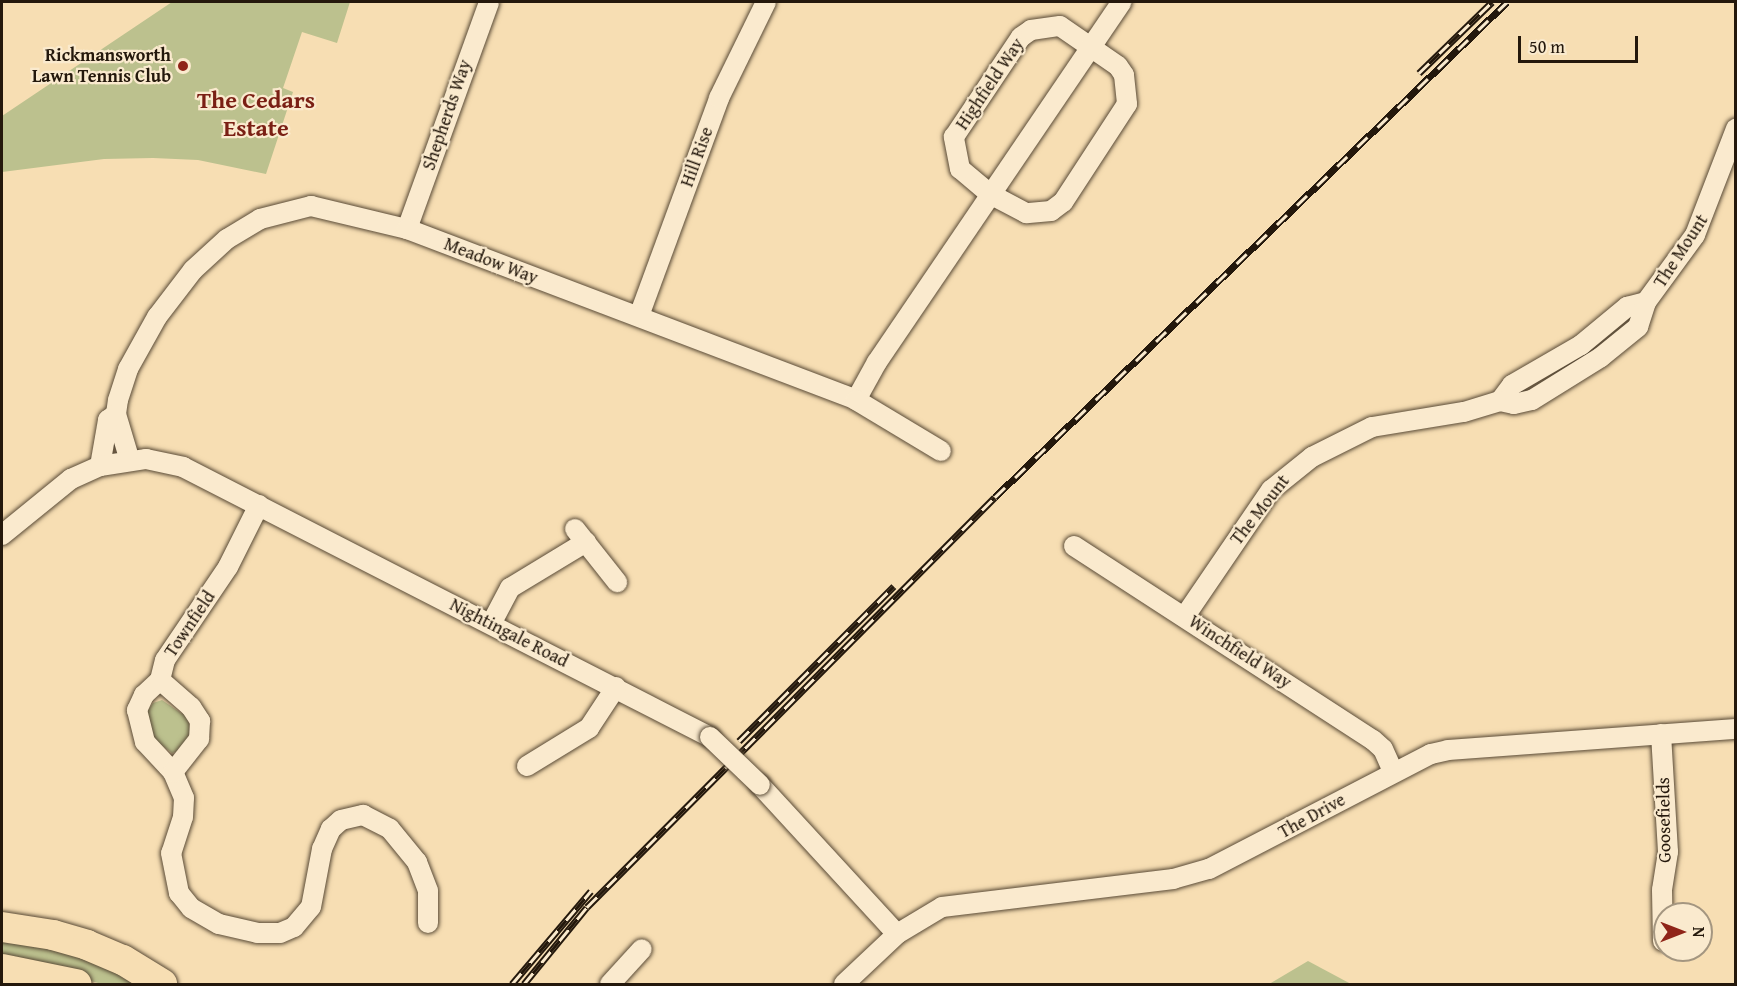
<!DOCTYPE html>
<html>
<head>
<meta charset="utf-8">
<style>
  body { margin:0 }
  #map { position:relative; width:1737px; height:986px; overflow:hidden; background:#f7deb3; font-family:"Gentium Book Plus",serif }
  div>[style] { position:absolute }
  .green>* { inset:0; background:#bcc18e }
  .roads { filter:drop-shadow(0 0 2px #594a36) drop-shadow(0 0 2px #594a36) }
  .street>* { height:20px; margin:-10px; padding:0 10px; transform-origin:10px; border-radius:10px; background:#faeace }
  .primary>* { height:30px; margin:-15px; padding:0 15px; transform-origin:15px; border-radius:15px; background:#f7deb3 }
  .rail>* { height:7px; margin-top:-3.5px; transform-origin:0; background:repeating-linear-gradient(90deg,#faeace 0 14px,#24180c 0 28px); box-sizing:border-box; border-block:2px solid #24180c }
  .bridges { filter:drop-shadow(0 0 2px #594a36) drop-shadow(0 0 2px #594a36) }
  .street-bridge>* { height:20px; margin:-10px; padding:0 10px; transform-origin:10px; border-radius:10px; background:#faeace }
  .dots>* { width:16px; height:16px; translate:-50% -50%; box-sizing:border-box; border:3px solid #faeace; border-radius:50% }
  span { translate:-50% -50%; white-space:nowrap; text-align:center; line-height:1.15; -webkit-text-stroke:4.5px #faeace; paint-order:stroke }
  .poi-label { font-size:18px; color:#24180c; font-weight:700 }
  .right { translate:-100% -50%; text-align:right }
  .street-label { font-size:18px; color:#24180c }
  .district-label { font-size:24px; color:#7a1f14; font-weight:700 }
  .frame { position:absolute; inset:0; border:3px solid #24180c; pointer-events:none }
  .north { position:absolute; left:1653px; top:902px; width:60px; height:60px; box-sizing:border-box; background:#faeace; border:2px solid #a49680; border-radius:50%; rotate:90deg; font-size:16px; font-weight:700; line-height:24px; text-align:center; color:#24180c }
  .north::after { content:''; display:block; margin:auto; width:21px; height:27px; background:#8f2418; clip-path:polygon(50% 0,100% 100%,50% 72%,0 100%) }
  .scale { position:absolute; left:1518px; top:36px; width:120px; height:27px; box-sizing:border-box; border:3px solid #24180c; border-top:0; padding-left:8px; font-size:18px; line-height:21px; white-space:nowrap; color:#24180c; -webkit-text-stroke:4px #faeace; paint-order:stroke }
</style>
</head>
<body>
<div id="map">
  <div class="green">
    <i style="clip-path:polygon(172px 2px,350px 2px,337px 43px,302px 32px,283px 88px,293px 92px,266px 174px,198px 160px,153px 158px,104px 159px,2px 172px,2px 116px)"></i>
    <i style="clip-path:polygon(162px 700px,187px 717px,191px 730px,182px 750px,172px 753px,150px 736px,147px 712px,153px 703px)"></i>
    <i style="clip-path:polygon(2px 933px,68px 944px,150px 984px,102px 984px,2px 958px)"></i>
    <i style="clip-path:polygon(1308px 961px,1351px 984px,1269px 984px)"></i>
  </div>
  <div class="roads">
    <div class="street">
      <i style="left:1060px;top:26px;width:70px;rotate:34.6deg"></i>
      <i style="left:1118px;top:66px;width:11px;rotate:56deg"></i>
      <i style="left:1124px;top:75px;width:29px;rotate:84deg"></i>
      <i style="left:1127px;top:104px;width:117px;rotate:123.1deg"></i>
      <i style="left:1063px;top:202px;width:15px;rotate:143deg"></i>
      <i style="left:1051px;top:211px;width:25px;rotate:175deg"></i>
      <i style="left:1026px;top:213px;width:41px;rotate:-152.2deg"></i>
      <i style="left:990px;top:194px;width:39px;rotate:-140deg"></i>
      <i style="left:960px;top:169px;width:33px;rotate:-101deg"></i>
      <i style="left:954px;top:137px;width:120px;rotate:-56.2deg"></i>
      <i style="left:1021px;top:37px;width:12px;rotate:-35deg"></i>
      <i style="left:1031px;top:30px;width:29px;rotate:-8deg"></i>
      <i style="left:407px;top:229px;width:241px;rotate:-70.1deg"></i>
      <i style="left:639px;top:316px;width:232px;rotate:-69.8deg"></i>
      <i style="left:719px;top:98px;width:107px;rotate:-63.9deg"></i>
      <i style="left:856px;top:400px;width:43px;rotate:-61.1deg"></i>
      <i style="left:877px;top:362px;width:435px;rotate:-55.8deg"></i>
      <i style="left:1500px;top:401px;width:20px;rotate:-53deg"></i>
      <i style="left:1512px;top:385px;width:80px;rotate:-30.1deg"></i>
      <i style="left:1581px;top:345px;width:60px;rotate:-39.6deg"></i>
      <i style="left:1627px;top:307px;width:20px;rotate:-15deg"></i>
      <i style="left:130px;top:461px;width:49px;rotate:-106.6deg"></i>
      <i style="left:116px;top:414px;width:14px;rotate:-82deg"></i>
      <i style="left:118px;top:400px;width:33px;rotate:-72deg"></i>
      <i style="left:128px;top:369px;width:60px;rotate:-60.9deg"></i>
      <i style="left:157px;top:317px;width:59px;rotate:-52.5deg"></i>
      <i style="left:193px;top:270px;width:46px;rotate:-42.4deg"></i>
      <i style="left:227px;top:239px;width:39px;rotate:-31deg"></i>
      <i style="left:260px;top:219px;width:53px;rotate:-14.3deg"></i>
      <i style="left:311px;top:206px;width:99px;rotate:13.5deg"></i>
      <i style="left:407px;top:229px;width:480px;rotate:20.8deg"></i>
      <i style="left:856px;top:400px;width:99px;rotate:31deg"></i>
      <i style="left:100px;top:466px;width:47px;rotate:-80.1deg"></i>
      <i style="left:108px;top:420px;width:10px;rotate:-37deg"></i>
      <i style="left:259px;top:505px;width:69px;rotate:116.6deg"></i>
      <i style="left:228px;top:567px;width:112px;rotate:124.1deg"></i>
      <i style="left:165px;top:660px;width:21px;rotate:104deg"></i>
      <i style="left:160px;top:680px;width:22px;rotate:137deg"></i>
      <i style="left:144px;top:695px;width:17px;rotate:115deg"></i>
      <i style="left:137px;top:710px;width:33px;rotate:76deg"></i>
      <i style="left:145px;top:742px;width:41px;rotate:47deg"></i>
      <i style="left:173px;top:772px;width:28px;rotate:67deg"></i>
      <i style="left:184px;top:798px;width:19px;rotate:93deg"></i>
      <i style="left:183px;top:817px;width:38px;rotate:108deg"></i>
      <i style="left:171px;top:853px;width:41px;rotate:78.7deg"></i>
      <i style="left:179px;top:893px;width:19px;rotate:51deg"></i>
      <i style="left:191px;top:908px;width:32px;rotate:30deg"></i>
      <i style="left:219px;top:924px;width:39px;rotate:13deg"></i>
      <i style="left:257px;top:933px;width:23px"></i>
      <i style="left:280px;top:933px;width:15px;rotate:-23deg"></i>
      <i style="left:294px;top:927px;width:26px;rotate:-50deg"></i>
      <i style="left:311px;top:907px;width:59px;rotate:-79.3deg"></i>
      <i style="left:322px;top:849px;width:22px;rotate:-66deg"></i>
      <i style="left:331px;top:829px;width:13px;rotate:-42deg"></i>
      <i style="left:341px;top:820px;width:23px;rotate:-13deg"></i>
      <i style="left:363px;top:815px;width:30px;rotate:27deg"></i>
      <i style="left:390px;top:829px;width:43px;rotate:50.7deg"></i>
      <i style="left:417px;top:862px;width:31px;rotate:69deg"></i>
      <i style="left:428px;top:891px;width:32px;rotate:90deg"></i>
      <i style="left:575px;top:529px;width:68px;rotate:51.6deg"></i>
      <i style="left:2px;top:535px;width:89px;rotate:-39.1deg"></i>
      <i style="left:71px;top:479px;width:32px;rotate:-24deg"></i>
      <i style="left:100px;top:466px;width:47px;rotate:-8.7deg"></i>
      <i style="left:146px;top:459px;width:38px;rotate:12deg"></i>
      <i style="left:183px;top:467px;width:592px;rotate:27.13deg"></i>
      <i style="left:1074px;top:546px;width:356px;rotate:33deg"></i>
      <i style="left:1373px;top:740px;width:13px;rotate:42deg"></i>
      <i style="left:1383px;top:749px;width:24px;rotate:66deg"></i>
      <i style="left:1185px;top:616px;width:153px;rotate:-55.7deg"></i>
      <i style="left:1271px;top:490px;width:53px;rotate:-38.8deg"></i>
      <i style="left:1312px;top:457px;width:67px;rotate:-26.6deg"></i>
      <i style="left:1372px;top:427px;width:93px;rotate:-9.3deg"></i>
      <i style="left:1464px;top:412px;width:38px;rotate:-17deg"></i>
      <i style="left:1500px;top:401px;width:14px;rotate:12deg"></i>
      <i style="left:1514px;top:404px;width:18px;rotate:-13deg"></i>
      <i style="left:1532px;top:400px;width:81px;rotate:-31.9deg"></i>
      <i style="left:1601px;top:357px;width:48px;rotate:-39deg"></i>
      <i style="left:1638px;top:327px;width:26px;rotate:-72deg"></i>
      <i style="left:1646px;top:302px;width:83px;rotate:-53.8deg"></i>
      <i style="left:1695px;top:235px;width:114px;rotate:-68.9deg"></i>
      <i style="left:491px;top:624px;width:41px;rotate:-62.2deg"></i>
      <i style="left:510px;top:588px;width:89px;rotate:-31.2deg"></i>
      <i style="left:160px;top:680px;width:41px;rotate:41.1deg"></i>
      <i style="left:191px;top:707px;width:17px;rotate:57deg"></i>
      <i style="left:200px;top:721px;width:18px;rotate:93deg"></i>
      <i style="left:199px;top:739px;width:42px;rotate:128.2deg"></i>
      <i style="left:1661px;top:734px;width:118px;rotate:86.6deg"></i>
      <i style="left:1668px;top:852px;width:38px;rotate:99deg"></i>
      <i style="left:1662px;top:890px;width:51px;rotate:88.9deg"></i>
      <i style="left:527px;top:766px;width:73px;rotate:-31.5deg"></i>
      <i style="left:589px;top:728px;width:49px;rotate:-56.6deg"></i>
      <i style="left:760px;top:785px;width:202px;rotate:47.4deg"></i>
      <i style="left:610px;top:984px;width:47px;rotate:-47.6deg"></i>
      <i style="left:844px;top:984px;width:73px;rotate:-43.3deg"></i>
      <i style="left:897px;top:934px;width:52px;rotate:-31deg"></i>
      <i style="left:942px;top:907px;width:233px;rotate:-6.9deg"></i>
      <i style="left:1173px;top:879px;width:37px;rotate:-16deg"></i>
      <i style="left:1209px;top:869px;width:250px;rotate:-27.4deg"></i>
      <i style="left:1431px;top:754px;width:17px;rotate:-13deg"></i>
      <i style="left:1448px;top:750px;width:289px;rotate:-4.2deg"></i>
    </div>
    <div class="primary">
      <i style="left:2px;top:927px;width:52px;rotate:8.9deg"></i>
      <i style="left:53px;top:935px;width:35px;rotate:16deg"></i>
      <i style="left:87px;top:945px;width:39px;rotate:23deg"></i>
      <i style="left:123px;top:960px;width:46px;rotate:31.6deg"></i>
      <i style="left:2px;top:969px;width:76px;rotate:11.5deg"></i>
    </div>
  </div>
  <div class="rail">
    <i style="left:1419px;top:73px;width:102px;rotate:-44.2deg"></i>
    <i style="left:739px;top:741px;width:219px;rotate:-45deg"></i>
    <i style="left:512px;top:984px;width:122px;rotate:-49.7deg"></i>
    <i style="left:524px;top:984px;width:99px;rotate:-50.7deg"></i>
    <i style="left:587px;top:907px;width:578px;rotate:-45.14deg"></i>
    <i style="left:995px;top:497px;width:712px;rotate:-44.03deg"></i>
  </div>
  <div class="bridges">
    <div class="street-bridge">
      <i style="left:710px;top:737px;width:69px;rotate:43.8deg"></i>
    </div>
  </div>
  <div class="dots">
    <i style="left:183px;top:66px;background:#8f2418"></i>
  </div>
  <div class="poi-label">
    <span class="right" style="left:171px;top:66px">Rickmansworth<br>Lawn Tennis Club</span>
  </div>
  <div class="street-label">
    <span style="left:990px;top:84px;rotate:-56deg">Highfield Way</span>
    <span style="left:447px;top:115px;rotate:-71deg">Shepherds Way</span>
    <span style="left:697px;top:157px;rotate:-70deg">Hill Rise</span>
    <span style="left:1681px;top:251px;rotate:-57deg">The Mount</span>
    <span style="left:491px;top:261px;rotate:21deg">Meadow Way</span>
    <span style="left:1260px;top:510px;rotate:-52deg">The Mount</span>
    <span style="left:190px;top:624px;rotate:-56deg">Townfield</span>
    <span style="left:509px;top:633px;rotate:27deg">Nightingale Road</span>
    <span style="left:1240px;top:652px;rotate:33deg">Winchfield Way</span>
    <span style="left:1312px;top:816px;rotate:-29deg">The Drive</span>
    <span style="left:1664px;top:820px;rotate:-91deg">Goosefields</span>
  </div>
  <div class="district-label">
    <span style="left:256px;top:114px">The Cedars<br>Estate</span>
  </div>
  <div class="frame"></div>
  <div class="north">N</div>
  <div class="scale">50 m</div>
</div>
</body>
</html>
